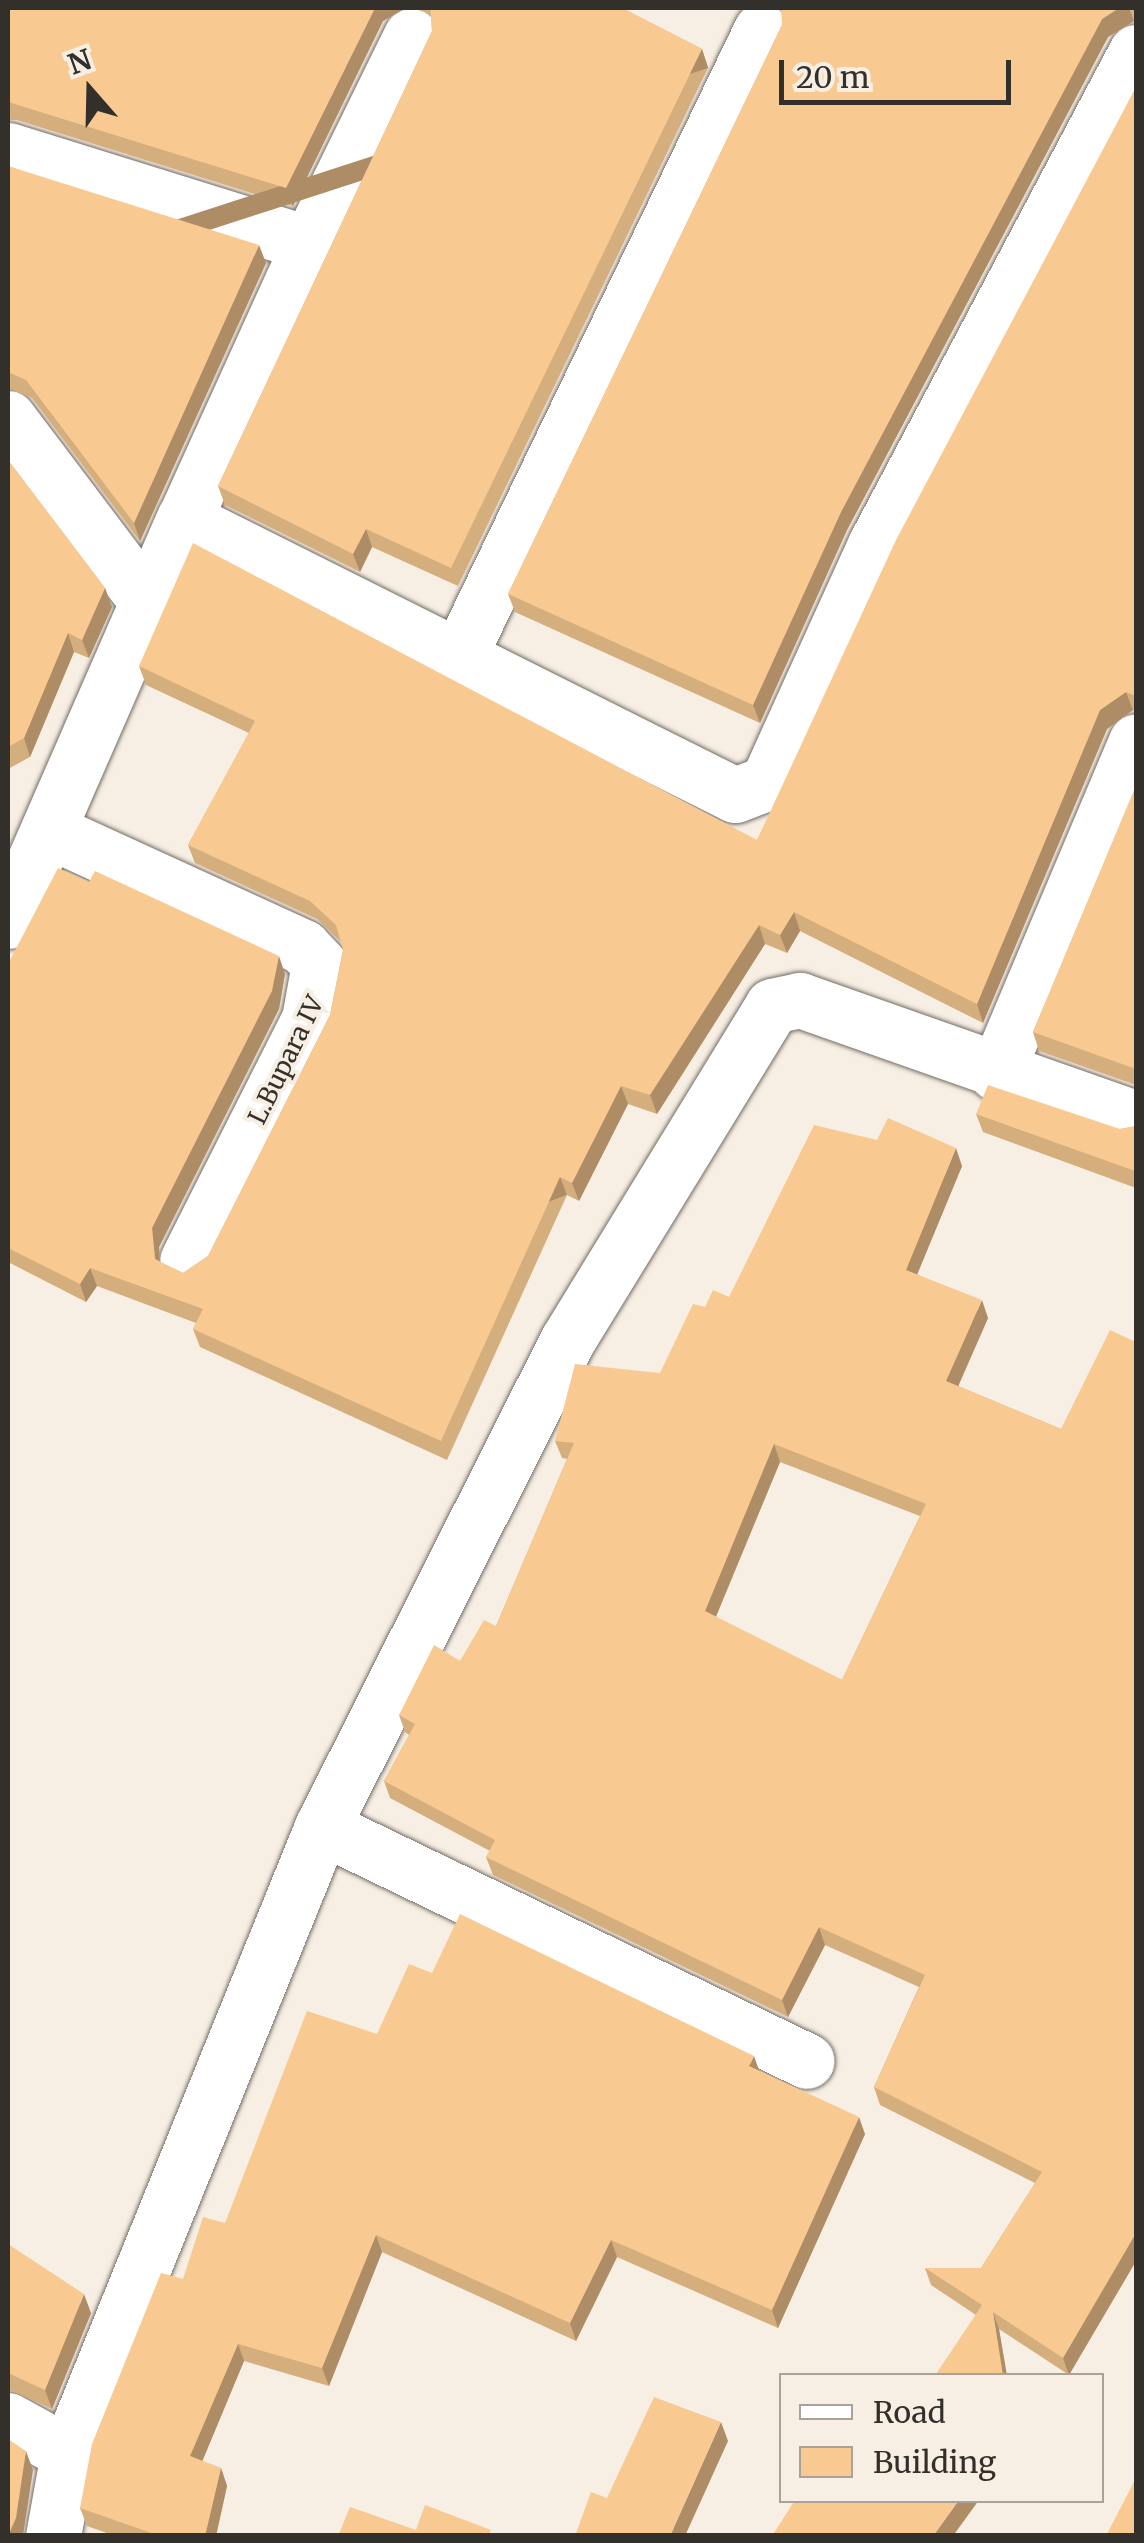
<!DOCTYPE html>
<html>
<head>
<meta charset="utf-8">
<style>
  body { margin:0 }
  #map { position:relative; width:1144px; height:2543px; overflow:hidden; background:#f7eee4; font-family:Merriweather,serif }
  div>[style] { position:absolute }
  .roads { filter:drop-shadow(0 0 2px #736c63) drop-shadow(0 0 2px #736c63) }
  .minor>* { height:55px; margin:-27.5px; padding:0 27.5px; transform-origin:27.5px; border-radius:27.5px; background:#fff }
  .wall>* { inset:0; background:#d5ae7e }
  .shaded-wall>* { inset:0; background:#ae8d66; transform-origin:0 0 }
  .building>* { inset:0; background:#f8ca92 }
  span { translate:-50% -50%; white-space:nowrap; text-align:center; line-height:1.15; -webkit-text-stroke:8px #f7eee4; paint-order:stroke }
  .street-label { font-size:25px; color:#33302c }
  .frame { position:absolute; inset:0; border:10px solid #33302c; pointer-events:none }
  .legend { position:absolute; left:779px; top:2373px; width:325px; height:130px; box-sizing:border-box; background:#f7eee4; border:2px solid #a9a29a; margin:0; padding:12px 18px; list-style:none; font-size:30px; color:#33302c }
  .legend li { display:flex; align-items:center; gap:20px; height:50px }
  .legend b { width:50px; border:2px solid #a9a29a }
  .north { position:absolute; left:40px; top:40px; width:100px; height:100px; -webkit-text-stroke:8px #f7eee4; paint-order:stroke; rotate:340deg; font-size:28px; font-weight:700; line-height:40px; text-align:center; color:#33302c }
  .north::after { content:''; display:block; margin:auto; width:35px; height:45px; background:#33302c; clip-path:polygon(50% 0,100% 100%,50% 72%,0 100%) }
  .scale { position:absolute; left:779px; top:60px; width:232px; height:45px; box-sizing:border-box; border:5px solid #33302c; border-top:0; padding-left:12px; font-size:30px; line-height:35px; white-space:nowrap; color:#33302c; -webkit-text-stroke:8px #f7eee4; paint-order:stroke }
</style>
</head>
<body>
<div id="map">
  <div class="roads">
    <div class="minor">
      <i style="left:8px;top:150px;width:315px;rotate:17.3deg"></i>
      <i style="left:309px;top:244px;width:302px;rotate:114.4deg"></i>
      <i style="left:309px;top:244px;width:232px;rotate:-63.9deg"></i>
      <i style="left:8px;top:418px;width:227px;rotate:52.9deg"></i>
      <i style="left:458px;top:658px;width:697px;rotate:-64.24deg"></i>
      <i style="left:54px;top:833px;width:274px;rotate:24.6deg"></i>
      <i style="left:303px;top:947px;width:23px;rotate:47deg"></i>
      <i style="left:319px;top:964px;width:56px;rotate:100.3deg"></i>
      <i style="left:309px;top:1019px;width:270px;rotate:116.8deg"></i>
      <i style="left:8px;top:921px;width:439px;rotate:-66.4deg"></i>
      <i style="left:184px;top:519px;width:616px;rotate:26.61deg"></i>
      <i style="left:735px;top:795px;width:34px;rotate:-21deg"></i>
      <i style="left:767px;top:783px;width:261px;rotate:-65.6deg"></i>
      <i style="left:875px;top:545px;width:558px;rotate:-62.1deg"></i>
      <i style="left:996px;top:1073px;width:360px;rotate:-67.1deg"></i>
      <i style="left:322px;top:1827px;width:538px;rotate:25.76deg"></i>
      <i style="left:8px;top:2420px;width:68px;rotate:28.8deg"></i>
      <i style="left:68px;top:2453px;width:84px;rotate:100.2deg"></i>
      <i style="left:68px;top:2453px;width:676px;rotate:-67.92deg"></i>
      <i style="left:322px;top:1827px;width:544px;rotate:-63.25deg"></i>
      <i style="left:567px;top:1341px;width:393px;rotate:-58.5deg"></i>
      <i style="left:772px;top:1006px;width:29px;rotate:-12deg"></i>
      <i style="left:800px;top:1000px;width:356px;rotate:19.4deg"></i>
    </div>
  </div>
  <div class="wall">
    <i style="clip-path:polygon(8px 8px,406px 8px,383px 21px,293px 206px,17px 120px,8px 120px)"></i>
    <i style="clip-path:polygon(415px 8px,622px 8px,702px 49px,708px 68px,458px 586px,372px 547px,360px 572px,225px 505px,218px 486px,432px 31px,431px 15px)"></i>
    <i style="clip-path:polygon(778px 8px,1136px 8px,1136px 22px,1134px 21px,1108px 37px,847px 530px,760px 723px,515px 612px,508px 594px,782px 25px,782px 10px)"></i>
    <i style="clip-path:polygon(1136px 87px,1136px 712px,1133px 710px,1107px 729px,983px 1023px,800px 931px,787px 953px,765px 944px,657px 1114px,628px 1104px,579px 1201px,567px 1195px,447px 1460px,200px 1347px,193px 1329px,196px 1323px,97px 1286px,86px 1302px,8px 1262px,8px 964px,285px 974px,279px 1009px,159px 1247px,160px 1262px,183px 1273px,208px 1256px,330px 1015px,343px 950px,341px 942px,317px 919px,195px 863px,188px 845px,249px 733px,146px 685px,139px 666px,757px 840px)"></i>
    <i style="clip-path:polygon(8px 166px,266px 263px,140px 541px,32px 398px,8px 388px)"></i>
    <i style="clip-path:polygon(8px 460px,105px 588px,112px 607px,89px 658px,74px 652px,30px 757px,8px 769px)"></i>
    <i style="clip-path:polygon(1136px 786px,1136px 1085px,1039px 1051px,1033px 1032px)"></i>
    <i style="clip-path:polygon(976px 1114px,1120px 1129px,1136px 1126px,1136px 1188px,983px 1132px)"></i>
    <i style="clip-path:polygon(evenodd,962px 1166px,917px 1274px,988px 1318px,958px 1386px,1061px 1429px,1136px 1342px,1136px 2261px,1069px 2375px,999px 2329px,1007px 2376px,935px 2376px,976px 2315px,931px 2285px,925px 2268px,981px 2268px,1035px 2183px,880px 2105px,874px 2087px,919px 1987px,825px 1945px,788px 2017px,493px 1875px,486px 1857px,490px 1851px,390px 1798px,384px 1781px,409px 1735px,405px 1732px,399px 1715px,460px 1661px,496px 1626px,567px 1459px,562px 1458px,555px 1441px,660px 1373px,705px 1307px,729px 1297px,962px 1166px,780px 1462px,920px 1516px,842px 1680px,716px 1617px,780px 1462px)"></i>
    <i style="clip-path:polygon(432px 1973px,759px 2070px,865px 2134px,778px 2328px,617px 2257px,576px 2341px,382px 2252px,329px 2386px,244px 2361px,202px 2461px,221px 2468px,227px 2486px,216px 2536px,115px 2536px,87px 2526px,80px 2508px,183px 2279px,225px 2223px,377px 2034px)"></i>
    <i style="clip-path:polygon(8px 2244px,91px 2313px,52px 2409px,8px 2389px)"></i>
  </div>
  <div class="shaded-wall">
    <i style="clip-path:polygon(375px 8px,406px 8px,383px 21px,293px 206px,286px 188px)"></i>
    <i style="clip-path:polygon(1119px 8px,1129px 8px,1134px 21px,1108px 37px,847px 530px,760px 723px,753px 705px,841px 512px,1102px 19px)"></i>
    <i style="left:702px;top:49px;width:20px;height:577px;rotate:72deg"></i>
    <i style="clip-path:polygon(259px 245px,266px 263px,140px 541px,134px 523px)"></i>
    <i style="clip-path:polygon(366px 529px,372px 547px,360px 572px,353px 554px)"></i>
    <i style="clip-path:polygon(105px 588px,112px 607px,89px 658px,82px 640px)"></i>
    <i style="clip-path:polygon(68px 633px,74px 652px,30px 757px,24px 738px)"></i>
    <i style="clip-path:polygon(1126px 692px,1133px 710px,1107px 729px,983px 1023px,977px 1004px,1100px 710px)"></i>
    <i style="clip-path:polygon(794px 912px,800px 931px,787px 953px,780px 935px)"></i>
    <i style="clip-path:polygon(759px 925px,765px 944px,657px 1114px,650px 1095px)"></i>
    <i style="clip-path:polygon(279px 956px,285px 974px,279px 1009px,159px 1247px,161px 1278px,155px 1259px,152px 1228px)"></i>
    <i style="clip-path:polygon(621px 1086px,628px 1104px,579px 1201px,572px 1183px)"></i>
    <i style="clip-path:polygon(956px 1148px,962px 1166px,912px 1287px,906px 1270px)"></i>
    <i style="left:560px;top:1177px;width:19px;height:290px;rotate:69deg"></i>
    <i style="clip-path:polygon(90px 1268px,97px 1286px,86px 1302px,80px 1284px)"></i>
    <i style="clip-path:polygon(982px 1300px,988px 1318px,953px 1398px,946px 1381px)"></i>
    <i style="clip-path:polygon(774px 1444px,780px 1462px,711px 1628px,705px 1611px)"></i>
    <i style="clip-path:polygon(819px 1927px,825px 1945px,788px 2017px,782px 2000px)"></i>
    <i style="clip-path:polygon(754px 2056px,760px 2073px,749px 2066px)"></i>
    <i style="clip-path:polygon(859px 2117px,865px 2134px,778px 2328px,772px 2310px)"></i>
    <i style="clip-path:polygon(1136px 2233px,1136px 2261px,1069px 2375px,1063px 2358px)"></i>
    <i style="clip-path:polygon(376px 2235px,382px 2252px,329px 2386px,322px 2368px)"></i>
    <i style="clip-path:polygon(611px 2240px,617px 2257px,576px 2341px,570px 2323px)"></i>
    <i style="clip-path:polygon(84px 2294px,91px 2313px,52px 2409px,45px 2390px)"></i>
    <i style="clip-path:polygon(993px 2312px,999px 2329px,1007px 2376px,1003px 2376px)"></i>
    <i style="clip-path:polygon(238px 2344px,244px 2361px,197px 2474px,190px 2456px)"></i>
    <i style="clip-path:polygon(721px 2422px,728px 2441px,685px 2536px,670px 2536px)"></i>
    <i style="clip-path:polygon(26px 2451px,33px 2470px,23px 2536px,8px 2536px)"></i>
    <i style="clip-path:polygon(221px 2468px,227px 2486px,216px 2536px,205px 2536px)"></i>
    <i style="clip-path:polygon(959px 2500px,979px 2500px,953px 2536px,933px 2536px)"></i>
  </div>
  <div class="building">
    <i style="clip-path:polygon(8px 8px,375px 8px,286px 188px,8px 102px)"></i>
    <i style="clip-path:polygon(430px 8px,622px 8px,702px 49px,451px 568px,366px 529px,353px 554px,218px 486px,432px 31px)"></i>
    <i style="clip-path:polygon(781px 8px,1119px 8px,1102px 19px,841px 512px,753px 705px,508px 594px,782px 25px)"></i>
    <i style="clip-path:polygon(1136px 87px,1136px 696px,1126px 692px,1100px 710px,977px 1004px,794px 912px,780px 935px,759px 925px,650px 1095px,621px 1086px,572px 1183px,560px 1177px,441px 1441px,193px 1329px,203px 1309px,90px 1268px,80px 1284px,8px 1248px,8px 964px,58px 868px,89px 882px,95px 871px,279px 956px,272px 991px,152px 1228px,155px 1259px,183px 1273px,208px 1256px,330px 1015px,343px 950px,336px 925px,310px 901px,188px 845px,255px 721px,139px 666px,193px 543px,757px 840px,896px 540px)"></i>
    <i style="clip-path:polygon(8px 166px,259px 245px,134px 523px,26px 380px,8px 372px)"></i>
    <i style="clip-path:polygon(8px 460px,105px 588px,82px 640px,68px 633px,24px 738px,8px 747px)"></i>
    <i style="clip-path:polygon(1136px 786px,1136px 1069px,1033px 1032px)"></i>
    <i style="clip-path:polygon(988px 1085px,1120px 1129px,1136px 1126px,1135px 1171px,976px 1114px)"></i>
    <i style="clip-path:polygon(evenodd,888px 1118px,956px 1148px,906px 1270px,982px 1300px,946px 1381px,1061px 1429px,1110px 1330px,1136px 1342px,1136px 2233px,1063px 2358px,993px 2312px,1003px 2376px,935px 2376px,982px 2305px,925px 2268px,981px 2268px,1042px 2172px,874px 2087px,925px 1975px,819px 1927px,782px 2000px,486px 1857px,495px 1840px,384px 1781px,415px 1724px,399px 1715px,434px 1645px,460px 1661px,484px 1620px,496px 1626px,574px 1443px,555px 1441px,575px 1364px,660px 1373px,693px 1304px,705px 1307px,713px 1290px,729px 1297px,814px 1125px,877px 1140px,888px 1118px,774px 1444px,926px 1504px,842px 1680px,705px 1611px,774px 1444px)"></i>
    <i style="clip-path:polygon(460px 1914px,754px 2056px,749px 2066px,859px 2117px,772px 2310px,611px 2240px,570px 2323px,376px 2235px,322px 2368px,238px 2344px,190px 2456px,221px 2468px,205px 2536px,160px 2536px,80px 2508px,92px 2444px,161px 2273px,183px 2279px,203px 2217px,225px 2223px,307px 2011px,377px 2034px,409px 1964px,432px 1973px)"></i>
    <i style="clip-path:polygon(8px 2244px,84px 2294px,45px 2390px,8px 2373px)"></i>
    <i style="clip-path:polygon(654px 2397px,721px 2422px,670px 2536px,575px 2536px,591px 2492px,607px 2498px)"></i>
    <i style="clip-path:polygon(8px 2439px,26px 2451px,16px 2518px,8px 2536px)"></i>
    <i style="clip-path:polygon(1136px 2478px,1136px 2536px,1106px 2536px)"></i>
    <i style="clip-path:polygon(795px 2500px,959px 2500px,933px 2536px,772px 2536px)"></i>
    <i style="clip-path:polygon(425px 2505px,491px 2530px,489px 2536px,338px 2536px,350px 2507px,416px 2530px)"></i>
  </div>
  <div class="street-label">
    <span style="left:286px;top:1060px;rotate:-64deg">L.Bupara IV</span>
  </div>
  <div class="frame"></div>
  <ul class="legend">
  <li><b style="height:12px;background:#fff"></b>Road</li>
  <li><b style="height:28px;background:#f8ca92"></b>Building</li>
  </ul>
  <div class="north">N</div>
  <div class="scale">20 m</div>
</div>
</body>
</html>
